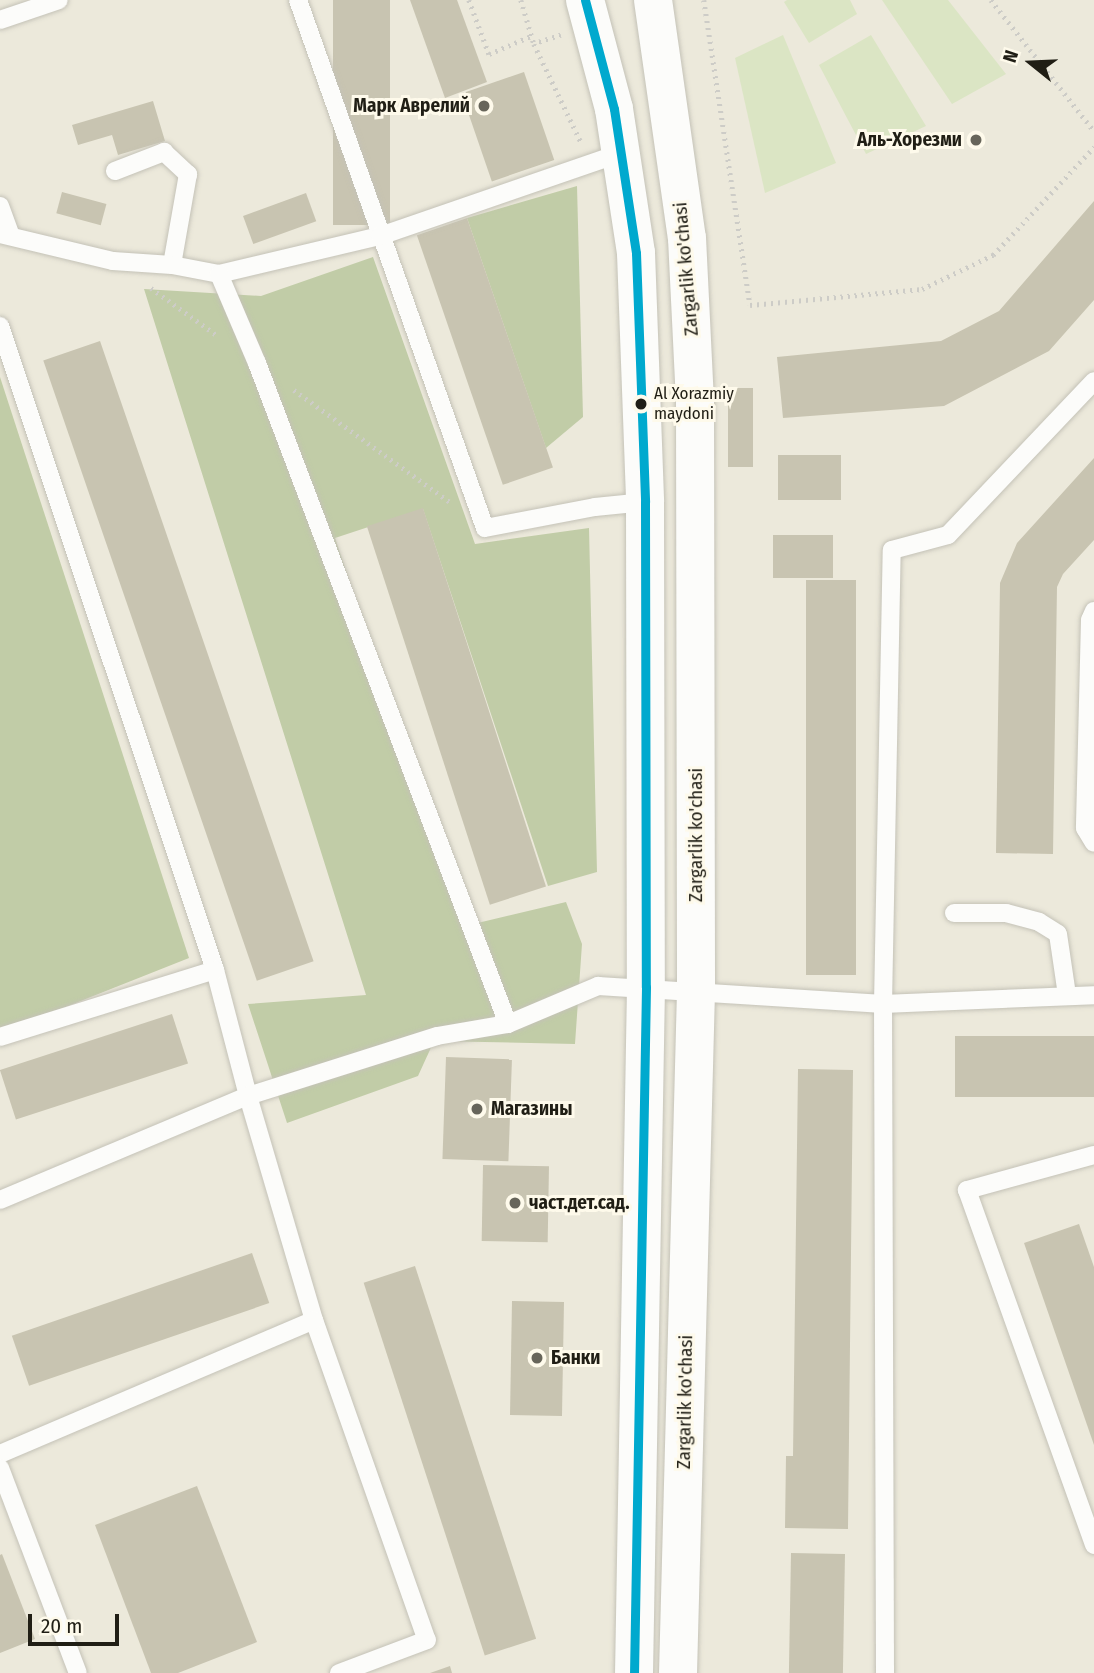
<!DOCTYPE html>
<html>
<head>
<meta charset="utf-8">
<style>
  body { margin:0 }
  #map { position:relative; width:1094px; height:1673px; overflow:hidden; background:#ece9db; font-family:"Fira Sans Condensed",sans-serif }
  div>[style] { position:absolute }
  .green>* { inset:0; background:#dbe5c4 }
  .forest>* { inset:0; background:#c1cca7 }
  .building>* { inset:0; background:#c8c4b1; transform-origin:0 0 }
  .path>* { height:4.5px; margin-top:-2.25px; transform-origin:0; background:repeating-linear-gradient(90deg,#cdccc7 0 2px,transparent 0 7px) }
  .roads { filter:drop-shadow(0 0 2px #c4c2b7) drop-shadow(0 0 2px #c4c2b7) }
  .lane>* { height:18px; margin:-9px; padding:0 9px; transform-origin:9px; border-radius:9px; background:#fcfcfa }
  .secondary>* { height:38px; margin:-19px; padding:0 19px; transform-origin:19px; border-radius:19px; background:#fcfcfa }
  .bus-1>* { height:9px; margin:-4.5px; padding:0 4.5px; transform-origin:4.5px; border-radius:4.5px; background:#00a9ce }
  .dots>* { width:19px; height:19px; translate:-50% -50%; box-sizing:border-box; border:4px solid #fefaeb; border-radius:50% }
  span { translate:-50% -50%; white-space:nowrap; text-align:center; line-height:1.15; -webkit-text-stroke:6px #fefaeb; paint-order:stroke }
  .bus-label { font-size:17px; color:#201e15 }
  .left { translate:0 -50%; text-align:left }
  .poi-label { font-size:19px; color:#201e15; font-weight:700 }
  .right { translate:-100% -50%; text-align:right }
  .street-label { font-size:19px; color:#201e15 }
  .north { position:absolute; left:996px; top:28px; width:70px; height:70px; -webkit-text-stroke:5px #fefaeb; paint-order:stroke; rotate:288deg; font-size:19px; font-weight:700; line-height:28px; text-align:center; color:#201e15 }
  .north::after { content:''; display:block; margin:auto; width:24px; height:32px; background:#201e15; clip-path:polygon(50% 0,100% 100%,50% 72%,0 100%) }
  .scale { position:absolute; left:28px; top:1614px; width:91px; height:32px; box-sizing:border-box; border:4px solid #201e15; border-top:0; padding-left:9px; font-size:21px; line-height:24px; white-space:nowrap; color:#201e15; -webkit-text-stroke:5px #fefaeb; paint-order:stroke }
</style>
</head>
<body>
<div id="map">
  <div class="green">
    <i style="clip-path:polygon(787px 0,850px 0,857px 14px,809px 43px,784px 2px)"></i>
    <i style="clip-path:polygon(882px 0,948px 0,1006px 74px,952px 104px)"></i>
    <i style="clip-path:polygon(783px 35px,836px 163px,765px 193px,735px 58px)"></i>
    <i style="clip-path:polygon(871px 35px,926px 126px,866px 154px,819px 65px)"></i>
  </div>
  <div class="forest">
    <i style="clip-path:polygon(577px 186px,583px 417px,546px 448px,467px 218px)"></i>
    <i style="clip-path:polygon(373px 257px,475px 544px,589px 528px,597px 872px,548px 886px,423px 509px,335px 538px,465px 926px,566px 902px,582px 944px,575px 1044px,434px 1041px,418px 1076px,287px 1123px,248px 1004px,366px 995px,144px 289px,261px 296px)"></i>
    <i style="clip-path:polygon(0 377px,189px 958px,0 1033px)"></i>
  </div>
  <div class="building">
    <i style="left:333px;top:0;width:57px;height:225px"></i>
    <i style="clip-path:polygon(410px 0,457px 0,487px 82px,445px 98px)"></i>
    <i style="left:524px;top:72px;width:93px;height:66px;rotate:71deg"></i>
    <i style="clip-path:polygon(153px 101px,165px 141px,118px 155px,112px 135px,78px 145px,72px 125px)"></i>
    <i style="left:62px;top:192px;width:46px;height:22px;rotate:15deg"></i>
    <i style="left:306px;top:193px;width:30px;height:67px;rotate:70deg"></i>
    <i style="clip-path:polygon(1094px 201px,1094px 300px,1049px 351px,944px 406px,783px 418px,777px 357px,941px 341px,999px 311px)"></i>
    <i style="left:467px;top:218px;width:264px;height:53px;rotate:71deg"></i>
    <i style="left:100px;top:341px;width:656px;height:60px;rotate:71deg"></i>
    <i style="left:728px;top:388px;width:25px;height:79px"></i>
    <i style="left:841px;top:455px;width:45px;height:63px;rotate:90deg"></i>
    <i style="clip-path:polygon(1094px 458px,1094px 540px,1063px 574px,1057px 587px,1053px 854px,996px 853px,1000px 583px,1017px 543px)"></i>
    <i style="left:423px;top:508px;width:398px;height:59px;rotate:72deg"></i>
    <i style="left:773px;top:535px;width:60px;height:43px"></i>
    <i style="left:806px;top:580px;width:50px;height:395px"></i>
    <i style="left:172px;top:1014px;width:52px;height:181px;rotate:72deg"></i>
    <i style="left:955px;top:1036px;width:139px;height:61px"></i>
    <i style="left:446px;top:1057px;width:66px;height:102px;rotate:2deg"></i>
    <i style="clip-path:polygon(798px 1069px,853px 1070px,848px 1529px,785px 1528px,786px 1456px,793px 1456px)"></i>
    <i style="left:483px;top:1165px;width:66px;height:76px;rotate:1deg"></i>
    <i style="clip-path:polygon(1079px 1224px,1094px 1267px,1094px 1445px,1024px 1243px)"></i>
    <i style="left:252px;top:1253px;width:53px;height:254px;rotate:71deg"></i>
    <i style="left:415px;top:1266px;width:392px;height:54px;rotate:72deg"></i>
    <i style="left:512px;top:1301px;width:52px;height:114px;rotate:1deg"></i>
    <i style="clip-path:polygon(197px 1486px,257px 1642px,178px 1673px,151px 1673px,95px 1525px)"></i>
    <i style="left:791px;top:1553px;width:54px;height:120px;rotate:1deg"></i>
    <i style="clip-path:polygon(2px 1554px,35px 1639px,0 1653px,0 1555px)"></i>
    <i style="clip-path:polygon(450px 1666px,452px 1673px,430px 1673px)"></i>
  </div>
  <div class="path">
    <i style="left:469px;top:0;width:58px;rotate:69.7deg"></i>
    <i style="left:489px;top:54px;width:46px;rotate:-23.2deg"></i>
    <i style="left:521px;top:0;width:46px;rotate:73.5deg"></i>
    <i style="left:704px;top:0;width:308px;rotate:81.4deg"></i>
    <i style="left:750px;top:305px;width:173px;rotate:-5.3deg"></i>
    <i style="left:922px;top:289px;width:79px;rotate:-25.6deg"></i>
    <i style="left:993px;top:255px;width:148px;rotate:-46.9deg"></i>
    <i style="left:991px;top:0;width:167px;rotate:51.8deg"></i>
    <i style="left:561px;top:35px;width:28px;rotate:162deg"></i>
    <i style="left:534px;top:44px;width:109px;rotate:64.4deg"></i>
    <i style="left:151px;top:288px;width:82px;rotate:35.6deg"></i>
    <i style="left:294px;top:390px;width:193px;rotate:35.7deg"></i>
  </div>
  <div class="roads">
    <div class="lane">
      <i style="left:298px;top:0;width:560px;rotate:70.5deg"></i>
      <i style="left:485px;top:528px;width:112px;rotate:-10.8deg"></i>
      <i style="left:595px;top:507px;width:50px;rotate:-5.7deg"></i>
      <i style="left:0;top:20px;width:62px;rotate:-18.7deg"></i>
      <i style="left:115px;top:171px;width:53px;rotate:-21.2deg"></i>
      <i style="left:164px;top:152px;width:33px;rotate:43deg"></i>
      <i style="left:188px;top:174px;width:92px;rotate:100deg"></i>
      <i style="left:0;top:206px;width:32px;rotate:70deg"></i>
      <i style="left:0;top:234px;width:116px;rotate:13.4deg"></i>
      <i style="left:113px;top:261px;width:59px;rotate:3.9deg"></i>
      <i style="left:172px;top:265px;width:48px;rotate:10.8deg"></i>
      <i style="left:219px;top:274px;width:165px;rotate:-13.3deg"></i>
      <i style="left:380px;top:236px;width:255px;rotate:-19deg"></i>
      <i style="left:219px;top:274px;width:97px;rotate:66.9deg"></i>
      <i style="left:257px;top:363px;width:707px;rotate:69.21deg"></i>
      <i style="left:0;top:326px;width:679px;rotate:71.54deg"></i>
      <i style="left:215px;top:970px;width:130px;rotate:75.3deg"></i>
      <i style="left:248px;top:1096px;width:234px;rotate:73.6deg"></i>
      <i style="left:314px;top:1320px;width:339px;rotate:70.6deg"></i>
      <i style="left:427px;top:1640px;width:94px;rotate:159.4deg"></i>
      <i style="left:1094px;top:611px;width:10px;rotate:114deg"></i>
      <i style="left:1090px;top:620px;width:208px;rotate:91.4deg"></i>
      <i style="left:1085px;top:828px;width:17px;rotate:59deg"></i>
      <i style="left:954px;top:913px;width:52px"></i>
      <i style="left:1006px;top:913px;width:34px;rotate:15deg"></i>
      <i style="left:1039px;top:922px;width:22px;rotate:32deg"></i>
      <i style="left:1058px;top:934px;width:62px;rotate:81.6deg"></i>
      <i style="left:0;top:1037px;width:225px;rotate:-17.3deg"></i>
      <i style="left:1094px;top:1155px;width:132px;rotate:164.6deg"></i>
      <i style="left:967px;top:1190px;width:377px;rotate:70.3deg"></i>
      <i style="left:0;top:1200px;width:269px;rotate:-22.8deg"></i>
      <i style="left:248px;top:1096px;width:198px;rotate:-17.6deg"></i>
      <i style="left:437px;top:1036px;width:72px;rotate:-9.6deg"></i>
      <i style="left:508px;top:1024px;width:98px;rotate:-22.9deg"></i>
      <i style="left:598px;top:986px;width:286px;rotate:3.6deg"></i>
      <i style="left:883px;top:1004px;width:211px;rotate:-2.4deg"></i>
      <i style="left:0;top:1454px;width:341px;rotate:-23.1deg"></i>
      <i style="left:0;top:1468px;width:219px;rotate:69.2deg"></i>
      <i style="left:885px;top:1673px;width:669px;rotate:-90.17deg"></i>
      <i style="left:883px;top:1004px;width:454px;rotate:-88.9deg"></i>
      <i style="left:892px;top:550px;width:58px;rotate:-15deg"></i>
      <i style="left:948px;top:535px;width:212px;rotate:-46.5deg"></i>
    </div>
    <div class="secondary">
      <i style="left:585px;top:0;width:113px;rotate:75.1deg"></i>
      <i style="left:614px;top:109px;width:146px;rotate:81.3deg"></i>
      <i style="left:636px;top:253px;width:249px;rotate:87.9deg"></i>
      <i style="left:645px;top:502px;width:485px;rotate:89.9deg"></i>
      <i style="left:646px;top:987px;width:686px;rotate:91deg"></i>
      <i style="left:653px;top:0;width:240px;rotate:81.9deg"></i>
      <i style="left:687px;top:238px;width:164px;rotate:87.2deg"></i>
      <i style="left:695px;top:402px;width:589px;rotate:89.9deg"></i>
      <i style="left:696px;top:991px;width:682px;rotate:91.51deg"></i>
    </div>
  </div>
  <div class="bus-1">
    <i style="left:585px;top:0;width:113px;rotate:75.1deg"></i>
    <i style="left:614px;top:109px;width:146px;rotate:81.3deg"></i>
    <i style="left:636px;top:253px;width:249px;rotate:87.9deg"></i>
    <i style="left:645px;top:502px;width:485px;rotate:89.9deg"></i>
    <i style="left:646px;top:987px;width:686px;rotate:91deg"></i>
  </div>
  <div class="dots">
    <i style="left:484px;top:106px;background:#67655a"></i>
    <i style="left:976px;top:140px;background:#67655a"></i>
    <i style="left:641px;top:404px;background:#201e15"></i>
    <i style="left:477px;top:1109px;background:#67655a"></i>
    <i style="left:515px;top:1203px;background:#67655a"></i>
    <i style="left:537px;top:1358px;background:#67655a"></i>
  </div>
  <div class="bus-label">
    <span class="left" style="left:654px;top:404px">Al Xorazmiy<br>maydoni</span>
  </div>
  <div class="poi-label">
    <span class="right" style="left:470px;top:106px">Марк Аврелий</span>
    <span class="right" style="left:962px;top:140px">Аль-Хорезми</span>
    <span class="left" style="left:491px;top:1109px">Магазины</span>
    <span class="left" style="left:529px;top:1203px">част.дет.сад.</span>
    <span class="left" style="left:551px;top:1358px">Банки</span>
  </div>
  <div class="street-label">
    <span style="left:686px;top:269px;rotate:-95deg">Zargarlik ko'chasi</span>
    <span style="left:696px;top:835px;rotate:-90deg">Zargarlik ko'chasi</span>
    <span style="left:685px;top:1402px;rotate:-89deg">Zargarlik ko'chasi</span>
  </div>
  <div class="north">N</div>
  <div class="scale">20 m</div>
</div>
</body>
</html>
